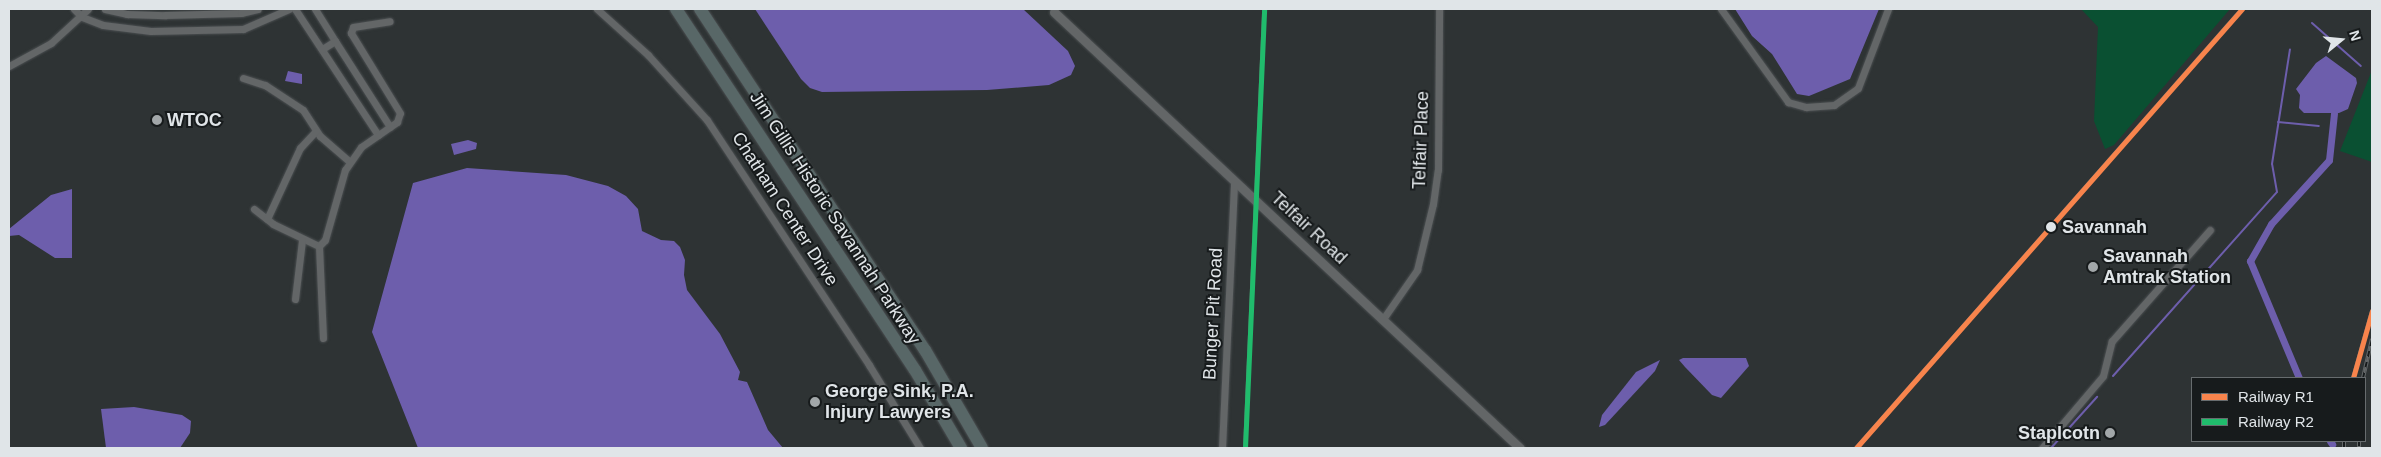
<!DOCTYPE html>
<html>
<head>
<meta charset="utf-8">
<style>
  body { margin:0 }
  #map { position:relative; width:2381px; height:457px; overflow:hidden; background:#2e3334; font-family:Arial,sans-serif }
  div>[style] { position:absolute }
  .green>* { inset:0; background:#0a5032 }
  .water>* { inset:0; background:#6d5eac }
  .stream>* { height:2px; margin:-1px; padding:0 1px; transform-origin:1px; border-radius:1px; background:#6d5eac }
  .canal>* { height:7px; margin:-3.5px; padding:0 3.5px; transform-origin:3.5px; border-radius:3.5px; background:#6d5eac }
  .roads { filter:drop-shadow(0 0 1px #4b4f51) drop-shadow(0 0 1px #4b4f51) }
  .minor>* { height:7px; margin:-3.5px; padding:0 3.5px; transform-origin:3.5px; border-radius:3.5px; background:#636667 }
  .tertiary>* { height:9px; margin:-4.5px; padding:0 4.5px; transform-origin:4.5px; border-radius:4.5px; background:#636667 }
  .motorway>* { height:12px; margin:-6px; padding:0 6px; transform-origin:6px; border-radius:6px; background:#586767 }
  .rail>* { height:4px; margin-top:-2px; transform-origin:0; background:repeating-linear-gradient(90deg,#171b1c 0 5.5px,#646869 0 11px); box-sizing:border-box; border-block:1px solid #646869 }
  .rail-1>* { height:5px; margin:-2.5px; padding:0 2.5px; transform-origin:2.5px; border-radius:2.5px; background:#f8844c }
  .rail-2>* { height:5px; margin:-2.5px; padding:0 2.5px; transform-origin:2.5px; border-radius:2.5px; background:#20bc6c }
  .dots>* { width:14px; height:14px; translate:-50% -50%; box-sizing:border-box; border:2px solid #171b1c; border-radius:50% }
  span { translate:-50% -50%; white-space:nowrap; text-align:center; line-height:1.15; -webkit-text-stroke:4px #171b1c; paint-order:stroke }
  .poi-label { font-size:18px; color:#e0e5e8; font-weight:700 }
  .left { translate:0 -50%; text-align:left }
  .right { translate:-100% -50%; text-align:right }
  .street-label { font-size:18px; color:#e0e5e8 }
  .stop-label { font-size:18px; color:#e0e5e8; font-weight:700 }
  .frame { position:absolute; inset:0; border:10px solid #e0e5e8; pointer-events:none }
  .legend { position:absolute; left:2191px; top:377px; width:175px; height:65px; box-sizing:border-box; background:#171b1c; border:1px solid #676c6e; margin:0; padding:6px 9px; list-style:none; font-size:15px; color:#e0e5e8 }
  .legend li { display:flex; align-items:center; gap:10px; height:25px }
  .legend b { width:25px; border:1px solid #676c6e }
  .north { position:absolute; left:2316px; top:15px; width:50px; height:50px; -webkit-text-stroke:4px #171b1c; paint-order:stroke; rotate:73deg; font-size:14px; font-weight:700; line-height:20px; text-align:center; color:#e0e5e8 }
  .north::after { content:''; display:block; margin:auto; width:18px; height:22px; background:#e0e5e8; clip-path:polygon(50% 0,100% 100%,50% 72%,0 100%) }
</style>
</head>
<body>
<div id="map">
  <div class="green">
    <i style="clip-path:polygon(2081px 9px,2230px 9px,2114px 145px,2105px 149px,2094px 121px,2098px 27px)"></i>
    <i style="clip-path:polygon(2372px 70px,2372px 162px,2340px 151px)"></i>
  </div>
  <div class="water">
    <i style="clip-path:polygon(755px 9px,1023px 9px,1068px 51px,1075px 66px,1071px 75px,1049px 85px,987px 90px,822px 92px,810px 88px,801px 79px)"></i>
    <i style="clip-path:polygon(1735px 9px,1879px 9px,1850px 79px,1809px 96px,1797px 94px,1772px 54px,1752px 36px)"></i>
    <i style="clip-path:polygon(2326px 56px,2356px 78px,2357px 83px,2348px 109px,2339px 113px,2304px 113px,2299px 108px,2300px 95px,2296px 89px,2316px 63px)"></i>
    <i style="clip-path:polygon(288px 71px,302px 74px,302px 84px,285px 81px)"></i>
    <i style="clip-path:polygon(468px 140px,477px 143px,476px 149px,454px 155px,451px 144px)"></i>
    <i style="clip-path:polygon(467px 168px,566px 175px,608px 186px,626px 196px,638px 209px,642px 231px,661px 240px,674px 241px,680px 247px,685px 260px,684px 275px,687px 290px,720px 334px,740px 372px,738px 380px,747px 382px,768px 430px,783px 448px,418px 448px,372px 332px,413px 183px)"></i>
    <i style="clip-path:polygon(72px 189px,72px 258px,55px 258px,19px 235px,9px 236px,9px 229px,51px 195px)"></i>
    <i style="clip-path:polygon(1683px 358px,1746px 358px,1749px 366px,1721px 398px,1712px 395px,1685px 367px,1679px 360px)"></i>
    <i style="clip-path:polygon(1660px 360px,1655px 371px,1605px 425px,1599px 427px,1602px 415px,1636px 372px)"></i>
    <i style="clip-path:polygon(134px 407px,182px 415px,191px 421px,190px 433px,180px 448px,106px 448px,101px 409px)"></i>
  </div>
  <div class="stream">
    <i style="left:2312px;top:23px;width:65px;rotate:41.3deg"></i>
    <i style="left:2278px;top:122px;width:41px;rotate:5.6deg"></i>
    <i style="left:2113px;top:376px;width:246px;rotate:-48.3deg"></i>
    <i style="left:2277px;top:192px;width:28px;rotate:-100deg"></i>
    <i style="left:2272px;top:164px;width:116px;rotate:-81.1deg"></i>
    <i style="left:2051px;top:448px;width:69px;rotate:-48deg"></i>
  </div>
  <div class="canal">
    <i style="left:2299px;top:378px;width:127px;rotate:-112.7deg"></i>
    <i style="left:2250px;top:261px;width:43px;rotate:-60.4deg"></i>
    <i style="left:2271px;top:224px;width:86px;rotate:-47.8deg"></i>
    <i style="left:2329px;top:160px;width:47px;rotate:-83.9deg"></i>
    <i style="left:2330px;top:441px;width:4px;rotate:56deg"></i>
  </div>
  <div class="roads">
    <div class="minor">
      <i style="left:74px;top:9px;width:11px;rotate:45deg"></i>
      <i style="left:82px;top:17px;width:22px;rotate:21deg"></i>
      <i style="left:103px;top:25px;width:48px;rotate:7.1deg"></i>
      <i style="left:151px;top:31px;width:92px;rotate:-1.2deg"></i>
      <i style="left:243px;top:29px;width:50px;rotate:-23.5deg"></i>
      <i style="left:105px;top:9px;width:23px;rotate:13deg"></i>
      <i style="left:127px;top:14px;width:38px;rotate:2deg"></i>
      <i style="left:165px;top:15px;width:76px;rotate:-1.5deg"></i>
      <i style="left:241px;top:13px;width:17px;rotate:-13deg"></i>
      <i style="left:295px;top:9px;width:151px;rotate:56.6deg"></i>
      <i style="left:315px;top:9px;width:38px;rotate:58deg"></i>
      <i style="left:335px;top:41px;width:15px;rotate:148deg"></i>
      <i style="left:597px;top:9px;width:69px;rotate:42deg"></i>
      <i style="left:648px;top:55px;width:88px;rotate:47.8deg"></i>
      <i style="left:707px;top:120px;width:294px;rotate:56.5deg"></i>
      <i style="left:869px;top:365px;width:97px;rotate:58.4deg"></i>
      <i style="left:1721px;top:9px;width:115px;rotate:54.2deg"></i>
      <i style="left:1788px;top:102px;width:19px;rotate:16deg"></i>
      <i style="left:1806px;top:107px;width:28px;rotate:-4deg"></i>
      <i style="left:1834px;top:105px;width:29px;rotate:-35deg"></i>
      <i style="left:1858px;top:88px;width:85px;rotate:-69.2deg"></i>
      <i style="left:335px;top:41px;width:102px;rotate:57.4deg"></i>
      <i style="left:9px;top:66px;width:48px;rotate:-28.7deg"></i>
      <i style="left:51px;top:43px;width:50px;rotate:-42.6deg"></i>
      <i style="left:243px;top:78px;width:23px;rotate:18deg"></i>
      <i style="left:265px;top:85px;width:45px;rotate:33.3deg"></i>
      <i style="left:303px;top:110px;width:31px;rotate:57deg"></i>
      <i style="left:320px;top:136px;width:38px;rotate:41deg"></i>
      <i style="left:254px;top:209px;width:24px;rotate:38deg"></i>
      <i style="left:273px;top:224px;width:51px;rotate:25.6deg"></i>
      <i style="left:267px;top:219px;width:78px;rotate:-65.1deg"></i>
      <i style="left:300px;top:148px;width:23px;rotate:-47deg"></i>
      <i style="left:295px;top:299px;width:59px;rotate:-83.2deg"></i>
      <i style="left:1383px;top:319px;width:60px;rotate:-55.2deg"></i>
      <i style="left:1417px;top:270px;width:68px;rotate:-76.4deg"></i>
      <i style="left:1433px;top:204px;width:34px;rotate:-82deg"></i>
      <i style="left:1438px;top:170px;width:161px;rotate:-89.6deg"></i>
      <i style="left:323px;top:338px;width:92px;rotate:-92.5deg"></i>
      <i style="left:319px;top:246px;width:8px;rotate:-45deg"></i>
      <i style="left:325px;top:240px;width:73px;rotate:-74.1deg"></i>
      <i style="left:345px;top:170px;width:28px;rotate:-55deg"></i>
      <i style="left:361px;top:147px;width:44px;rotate:-34.8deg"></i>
      <i style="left:397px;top:122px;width:9px;rotate:-72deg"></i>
      <i style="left:400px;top:113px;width:94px;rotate:-121.5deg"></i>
      <i style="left:351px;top:33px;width:6px;rotate:-72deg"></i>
      <i style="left:353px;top:27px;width:37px;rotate:-9deg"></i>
      <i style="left:1222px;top:448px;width:267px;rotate:-87.4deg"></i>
      <i style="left:2042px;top:448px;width:94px;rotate:-49.7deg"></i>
      <i style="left:2103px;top:376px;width:36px;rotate:-76deg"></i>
      <i style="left:2112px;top:341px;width:148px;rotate:-48.6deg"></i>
    </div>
    <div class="tertiary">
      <i style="left:1054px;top:12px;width:638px;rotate:43.1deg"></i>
    </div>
    <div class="motorway">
      <i style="left:676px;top:9px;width:433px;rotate:56.5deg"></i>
      <i style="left:915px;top:370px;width:91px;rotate:59.5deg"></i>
      <i style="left:700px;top:9px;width:409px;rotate:56.6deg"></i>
      <i style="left:925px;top:350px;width:113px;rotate:59.8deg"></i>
    </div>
  </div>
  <div class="rail">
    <i style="left:2353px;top:378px;width:70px;rotate:-74.2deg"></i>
    <i style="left:2363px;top:378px;width:40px;rotate:-77deg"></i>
    <i style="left:2359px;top:441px;width:7px;rotate:90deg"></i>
    <i style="left:1245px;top:448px;width:439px;rotate:-87.5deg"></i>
    <i style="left:1856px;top:448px;width:585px;rotate:-48.68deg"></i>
    <i style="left:2344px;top:448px;width:7px;rotate:-90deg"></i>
  </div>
  <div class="rail-1">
    <i style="left:2353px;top:378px;width:70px;rotate:-74.2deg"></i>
    <i style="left:1856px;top:448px;width:585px;rotate:-48.68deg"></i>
  </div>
  <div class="rail-2">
    <i style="left:1245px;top:448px;width:439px;rotate:-87.5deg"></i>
  </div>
  <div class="dots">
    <i style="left:157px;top:120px;background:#a2a7a9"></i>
    <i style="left:2051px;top:227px;background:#e0e5e8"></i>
    <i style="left:2093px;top:267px;background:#a2a7a9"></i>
    <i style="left:815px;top:402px;background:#a2a7a9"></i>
    <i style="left:2110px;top:433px;background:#a2a7a9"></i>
  </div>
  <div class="poi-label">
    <span class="left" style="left:167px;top:120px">WTOC</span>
    <span class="left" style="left:2103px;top:267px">Savannah<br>Amtrak Station</span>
    <span class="left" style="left:825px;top:402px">George Sink, P.A.<br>Injury Lawyers</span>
    <span class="right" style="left:2100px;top:433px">Staplcotn</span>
  </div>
  <div class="street-label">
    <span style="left:1421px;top:140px;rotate:-88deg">Telfair Place</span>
    <span style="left:785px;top:209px;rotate:57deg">Chatham Center Drive</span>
    <span style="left:835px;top:218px;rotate:57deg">Jim Gillis Historic Savannah Parkway</span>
    <span style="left:1309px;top:228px;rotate:43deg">Telfair Road</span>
    <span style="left:1213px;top:314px;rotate:-87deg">Bunger Pit Road</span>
  </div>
  <div class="stop-label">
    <span class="left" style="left:2062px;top:227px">Savannah</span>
  </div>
  <div class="frame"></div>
  <ul class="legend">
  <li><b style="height:6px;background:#f8844c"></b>Railway R1</li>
  <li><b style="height:6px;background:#20bc6c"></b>Railway R2</li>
  </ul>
  <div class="north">N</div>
</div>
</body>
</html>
